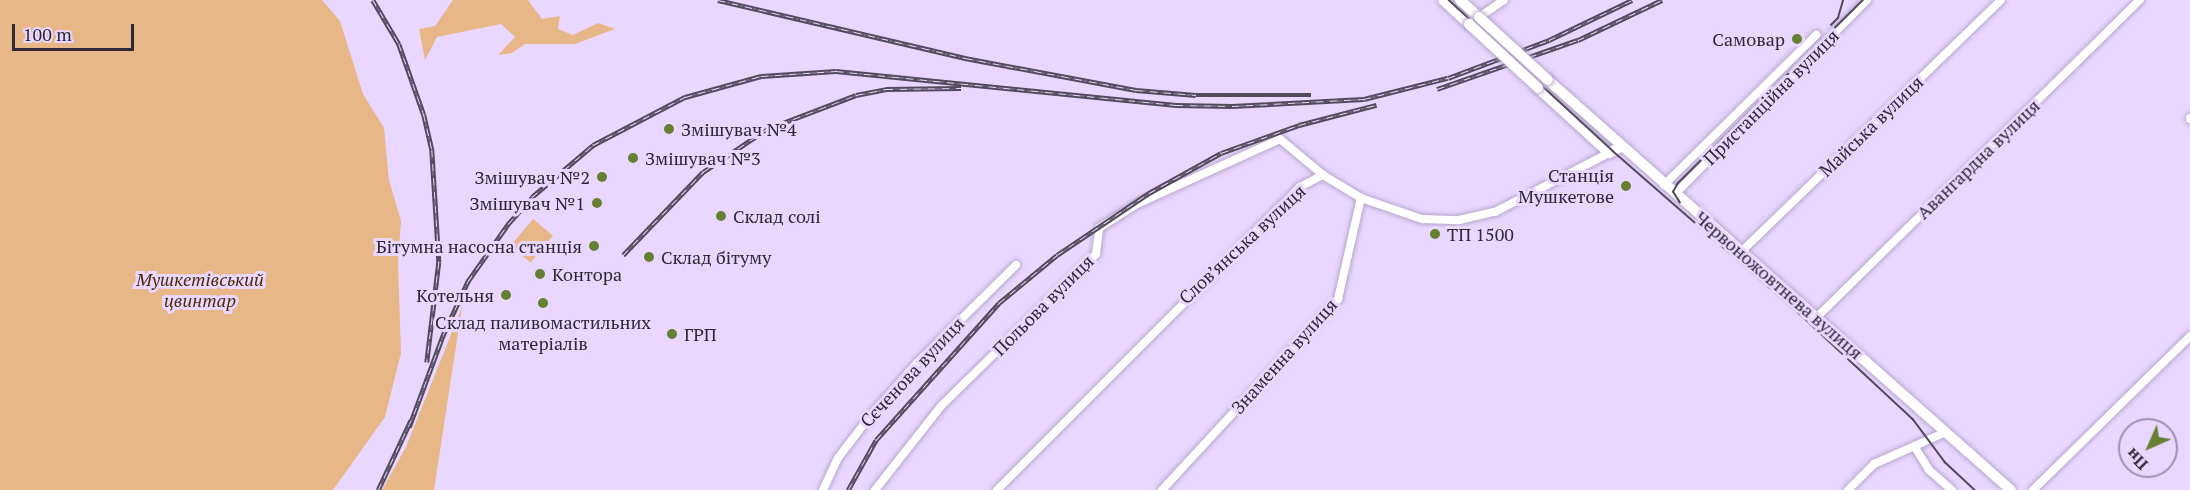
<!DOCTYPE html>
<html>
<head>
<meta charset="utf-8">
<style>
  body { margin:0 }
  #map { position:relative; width:2190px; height:490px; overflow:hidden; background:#e9d7ff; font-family:"PT Serif",serif }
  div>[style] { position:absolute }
  .green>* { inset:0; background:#e7b787; transform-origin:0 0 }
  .roads { filter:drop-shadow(0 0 2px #b7a6cc) drop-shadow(0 0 2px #b7a6cc) }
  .minor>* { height:8px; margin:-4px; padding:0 4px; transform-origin:4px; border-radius:4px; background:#fff }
  .major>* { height:10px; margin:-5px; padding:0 5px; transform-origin:5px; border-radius:5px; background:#fff }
  .tram>* { height:1.5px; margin:-0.75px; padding:0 0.75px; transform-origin:0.75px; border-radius:0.75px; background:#534a5d }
  .rail>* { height:4.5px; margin-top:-2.25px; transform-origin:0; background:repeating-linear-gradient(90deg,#e9d7ff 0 7px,#534a5d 0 14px); box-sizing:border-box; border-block:2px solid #534a5d }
  .bridges { filter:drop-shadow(0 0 2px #b7a6cc) drop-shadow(0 0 2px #b7a6cc) }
  .major-bridge>* { height:10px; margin:-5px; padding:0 5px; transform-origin:5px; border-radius:5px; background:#fff }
  .dots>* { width:16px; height:16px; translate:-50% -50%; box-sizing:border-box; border:3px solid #e9d7ff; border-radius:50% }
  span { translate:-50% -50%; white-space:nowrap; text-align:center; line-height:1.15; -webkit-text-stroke:6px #e9d7ff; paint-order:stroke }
  .poi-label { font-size:18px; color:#2e2836 }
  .right { translate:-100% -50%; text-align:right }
  .left { translate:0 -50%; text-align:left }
  .street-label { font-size:18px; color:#2e2836 }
  .park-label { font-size:18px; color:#4a2a00; font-style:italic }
  .north { position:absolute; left:2118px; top:418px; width:60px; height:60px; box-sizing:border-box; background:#e9d7ff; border:2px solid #9e91af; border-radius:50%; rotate:225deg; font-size:16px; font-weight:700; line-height:24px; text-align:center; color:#2e2836 }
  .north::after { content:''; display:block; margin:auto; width:21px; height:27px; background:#668033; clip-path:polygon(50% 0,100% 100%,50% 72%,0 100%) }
  .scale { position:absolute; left:12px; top:24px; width:122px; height:27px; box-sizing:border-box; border:3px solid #2e2836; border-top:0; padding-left:8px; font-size:18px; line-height:21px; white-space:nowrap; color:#2e2836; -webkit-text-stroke:4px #e9d7ff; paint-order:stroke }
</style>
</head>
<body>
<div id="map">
  <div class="green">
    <i style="clip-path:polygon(0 0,322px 0,340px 21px,363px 94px,384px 128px,389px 180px,401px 221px,398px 262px,401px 353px,385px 417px,333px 490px,0 490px)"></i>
    <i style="clip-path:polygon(453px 0,528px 0,542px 19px,560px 16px,558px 29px,573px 35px,598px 23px,615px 29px,575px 44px,525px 44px,512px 53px,498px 55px,515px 37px,501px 24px,437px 37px,425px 60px,419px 29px,435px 26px)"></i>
    <i style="left:533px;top:219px;width:26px;height:35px;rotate:40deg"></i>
    <i style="clip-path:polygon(462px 307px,434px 490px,382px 490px,406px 447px)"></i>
  </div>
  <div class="roads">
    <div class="minor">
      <i style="left:1469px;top:24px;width:42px;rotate:-34.4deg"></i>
      <i style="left:2190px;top:118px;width:1px;rotate:90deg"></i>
      <i style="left:1664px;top:185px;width:214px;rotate:-44.6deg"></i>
      <i style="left:1675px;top:194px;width:273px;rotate:-45.3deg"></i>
      <i style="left:1741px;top:252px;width:362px;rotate:-44.1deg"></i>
      <i style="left:1816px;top:318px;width:454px;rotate:-44.5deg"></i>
      <i style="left:1916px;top:449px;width:25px;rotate:58deg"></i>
      <i style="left:1929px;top:470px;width:30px;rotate:41deg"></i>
      <i style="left:823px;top:490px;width:35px;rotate:-65deg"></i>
      <i style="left:838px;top:458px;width:48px;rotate:-52.7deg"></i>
      <i style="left:867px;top:420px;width:77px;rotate:-48.7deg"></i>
      <i style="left:918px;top:362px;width:138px;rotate:-44.7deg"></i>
      <i style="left:875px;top:490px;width:107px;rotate:-51.8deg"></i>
      <i style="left:941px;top:406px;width:217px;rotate:-44.4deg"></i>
      <i style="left:1096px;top:254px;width:26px;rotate:-83deg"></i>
      <i style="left:1099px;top:228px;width:45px;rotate:-32.3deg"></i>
      <i style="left:1137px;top:204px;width:157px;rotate:-24.4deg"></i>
      <i style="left:1280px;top:139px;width:56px;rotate:39.9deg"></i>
      <i style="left:997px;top:490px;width:429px;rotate:-45deg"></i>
      <i style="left:1300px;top:187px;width:26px;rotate:-28deg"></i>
      <i style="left:1323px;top:175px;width:44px;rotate:31.2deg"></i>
      <i style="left:1361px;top:198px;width:65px;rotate:19deg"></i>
      <i style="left:1422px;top:219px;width:37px;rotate:2deg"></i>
      <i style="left:1459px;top:220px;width:37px;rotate:-13deg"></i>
      <i style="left:1495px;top:212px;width:128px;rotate:-27.4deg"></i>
      <i style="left:1162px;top:490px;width:260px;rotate:-47.3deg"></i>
      <i style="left:1338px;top:299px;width:104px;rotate:-77.2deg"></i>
      <i style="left:1848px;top:490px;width:37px;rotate:-45deg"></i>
      <i style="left:1874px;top:464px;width:79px;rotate:-24deg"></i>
      <i style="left:2033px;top:490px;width:220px;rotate:-44.4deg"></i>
    </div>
    <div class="major">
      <i style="left:1443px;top:0;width:35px;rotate:43deg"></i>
      <i style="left:1460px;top:0;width:25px;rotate:42deg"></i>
      <i style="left:1548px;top:80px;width:618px;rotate:41.53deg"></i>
      <i style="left:1538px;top:88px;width:96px;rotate:42.5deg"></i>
      <i style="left:1609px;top:153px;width:13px;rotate:-27deg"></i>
    </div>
  </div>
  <div class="tram">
    <i style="left:1449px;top:0;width:223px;rotate:42.6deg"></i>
    <i style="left:1613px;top:151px;width:249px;rotate:41.1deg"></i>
    <i style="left:1801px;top:315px;width:153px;rotate:42.9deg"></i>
    <i style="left:1913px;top:419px;width:54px;rotate:53.3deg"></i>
    <i style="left:1945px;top:462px;width:41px;rotate:43deg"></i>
    <i style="left:1831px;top:25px;width:10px;rotate:-45deg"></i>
    <i style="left:1838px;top:18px;width:19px;rotate:-74deg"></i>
    <i style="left:1680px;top:203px;width:13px;rotate:-122deg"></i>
    <i style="left:1673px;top:192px;width:10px;rotate:-61deg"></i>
    <i style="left:1678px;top:183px;width:260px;rotate:-44.7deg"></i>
  </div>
  <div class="rail">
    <i style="left:373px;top:0;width:51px;rotate:59.4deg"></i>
    <i style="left:399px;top:44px;width:75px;rotate:70.6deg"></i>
    <i style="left:424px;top:115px;width:36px;rotate:77deg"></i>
    <i style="left:432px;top:150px;width:112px;rotate:86.4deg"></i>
    <i style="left:439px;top:262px;width:101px;rotate:96.8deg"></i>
    <i style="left:718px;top:0;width:254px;rotate:13.2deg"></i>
    <i style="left:965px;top:58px;width:174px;rotate:10.6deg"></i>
    <i style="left:1136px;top:90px;width:60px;rotate:4.8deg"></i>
    <i style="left:1196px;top:95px;width:115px"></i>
    <i style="left:1448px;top:78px;width:108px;rotate:-20.6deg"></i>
    <i style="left:1549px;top:40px;width:92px;rotate:-25.7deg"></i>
    <i style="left:1437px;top:89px;width:149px;rotate:-19.2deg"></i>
    <i style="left:1578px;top:40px;width:93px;rotate:-25.5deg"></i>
    <i style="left:623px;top:255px;width:115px;rotate:-46.1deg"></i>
    <i style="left:703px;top:172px;width:77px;rotate:-33.9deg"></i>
    <i style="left:767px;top:129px;width:95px;rotate:-20.9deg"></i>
    <i style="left:856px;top:95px;width:31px;rotate:-11deg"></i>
    <i style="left:886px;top:89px;width:75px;rotate:-0.8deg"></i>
    <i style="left:409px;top:427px;width:98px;rotate:-69.7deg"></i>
    <i style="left:443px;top:335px;width:60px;rotate:-65.2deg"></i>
    <i style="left:468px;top:281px;width:70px;rotate:-54.9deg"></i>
    <i style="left:508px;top:224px;width:36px;rotate:-48deg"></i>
    <i style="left:532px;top:197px;width:80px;rotate:-40.4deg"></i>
    <i style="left:593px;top:145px;width:104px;rotate:-27.6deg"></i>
    <i style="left:685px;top:97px;width:79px;rotate:-15.4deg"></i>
    <i style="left:761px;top:76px;width:75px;rotate:-3.8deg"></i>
    <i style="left:836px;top:71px;width:342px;rotate:5.7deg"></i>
    <i style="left:1176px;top:105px;width:56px;rotate:1deg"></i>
    <i style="left:1232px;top:106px;width:132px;rotate:-3deg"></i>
    <i style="left:1364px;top:99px;width:86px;rotate:-14.2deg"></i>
    <i style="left:378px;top:490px;width:77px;rotate:-64.8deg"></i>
    <i style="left:848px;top:490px;width:57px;rotate:-60.8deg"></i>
    <i style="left:876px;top:440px;width:184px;rotate:-48.1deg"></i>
    <i style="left:999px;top:303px;width:75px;rotate:-39.6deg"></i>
    <i style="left:1057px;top:255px;width:111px;rotate:-34deg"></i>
    <i style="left:1149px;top:193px;width:82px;rotate:-29.1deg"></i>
    <i style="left:1221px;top:153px;width:83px;rotate:-19.7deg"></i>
    <i style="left:1299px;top:125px;width:80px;rotate:-14.6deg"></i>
  </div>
  <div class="bridges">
    <div class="major-bridge">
      <i style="left:1479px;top:17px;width:93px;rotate:42.4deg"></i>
      <i style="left:1469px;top:24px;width:94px;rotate:42.8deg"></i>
    </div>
  </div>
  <div class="dots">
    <i style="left:1797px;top:39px;background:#668033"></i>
    <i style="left:669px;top:129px;background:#668033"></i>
    <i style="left:633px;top:158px;background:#668033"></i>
    <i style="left:602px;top:177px;background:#668033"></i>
    <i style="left:1626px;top:186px;background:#668033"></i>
    <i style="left:597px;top:203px;background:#668033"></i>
    <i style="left:721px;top:216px;background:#668033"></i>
    <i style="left:1435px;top:234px;background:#668033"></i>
    <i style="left:594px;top:246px;background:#668033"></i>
    <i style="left:649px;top:257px;background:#668033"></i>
    <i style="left:540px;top:274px;background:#668033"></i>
    <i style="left:506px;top:295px;background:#668033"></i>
    <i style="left:543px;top:303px;background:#668033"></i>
    <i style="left:672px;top:334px;background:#668033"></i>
  </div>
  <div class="poi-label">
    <span class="right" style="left:1785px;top:39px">Самовар</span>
    <span class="left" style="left:681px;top:129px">Змішувач №4</span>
    <span class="left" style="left:645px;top:158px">Змішувач №3</span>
    <span class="right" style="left:1614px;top:186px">Станція<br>Мушкетове</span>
    <span class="right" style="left:590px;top:177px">Змішувач №2</span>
    <span class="right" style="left:585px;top:203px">Змішувач №1</span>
    <span class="left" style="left:733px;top:216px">Склад солі</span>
    <span class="left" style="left:1447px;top:234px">ТП 1500</span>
    <span class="right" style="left:582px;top:246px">Бітумна насосна станція</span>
    <span class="left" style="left:661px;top:257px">Склад бітуму</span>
    <span class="left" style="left:552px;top:274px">Контора</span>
    <span class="right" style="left:494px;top:295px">Котельня</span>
    <span style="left:543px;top:333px">Склад паливомастильних<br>матеріалів</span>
    <span class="left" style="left:684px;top:334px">ГРП</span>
  </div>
  <div class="street-label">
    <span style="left:1771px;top:97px;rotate:-45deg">Пристанційна вулиця</span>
    <span style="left:1871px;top:126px;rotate:-44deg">Майська вулиця</span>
    <span style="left:1978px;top:159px;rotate:-44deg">Авангардна вулиця</span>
    <span style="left:1242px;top:244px;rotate:-43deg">Слов’янська вулиця</span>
    <span style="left:1779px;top:285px;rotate:41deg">Червоножовтнева вулиця</span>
    <span style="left:1043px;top:305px;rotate:-45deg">Польова вулиця</span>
    <span style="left:1284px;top:356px;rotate:-48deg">Знаменна вулиця</span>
    <span style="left:912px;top:372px;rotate:-47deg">Сєченова вулиця</span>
  </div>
  <div class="park-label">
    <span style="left:200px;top:290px">Мушкетівський<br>цвинтар</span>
  </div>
  <div class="north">Пн</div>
  <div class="scale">100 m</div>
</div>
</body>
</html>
